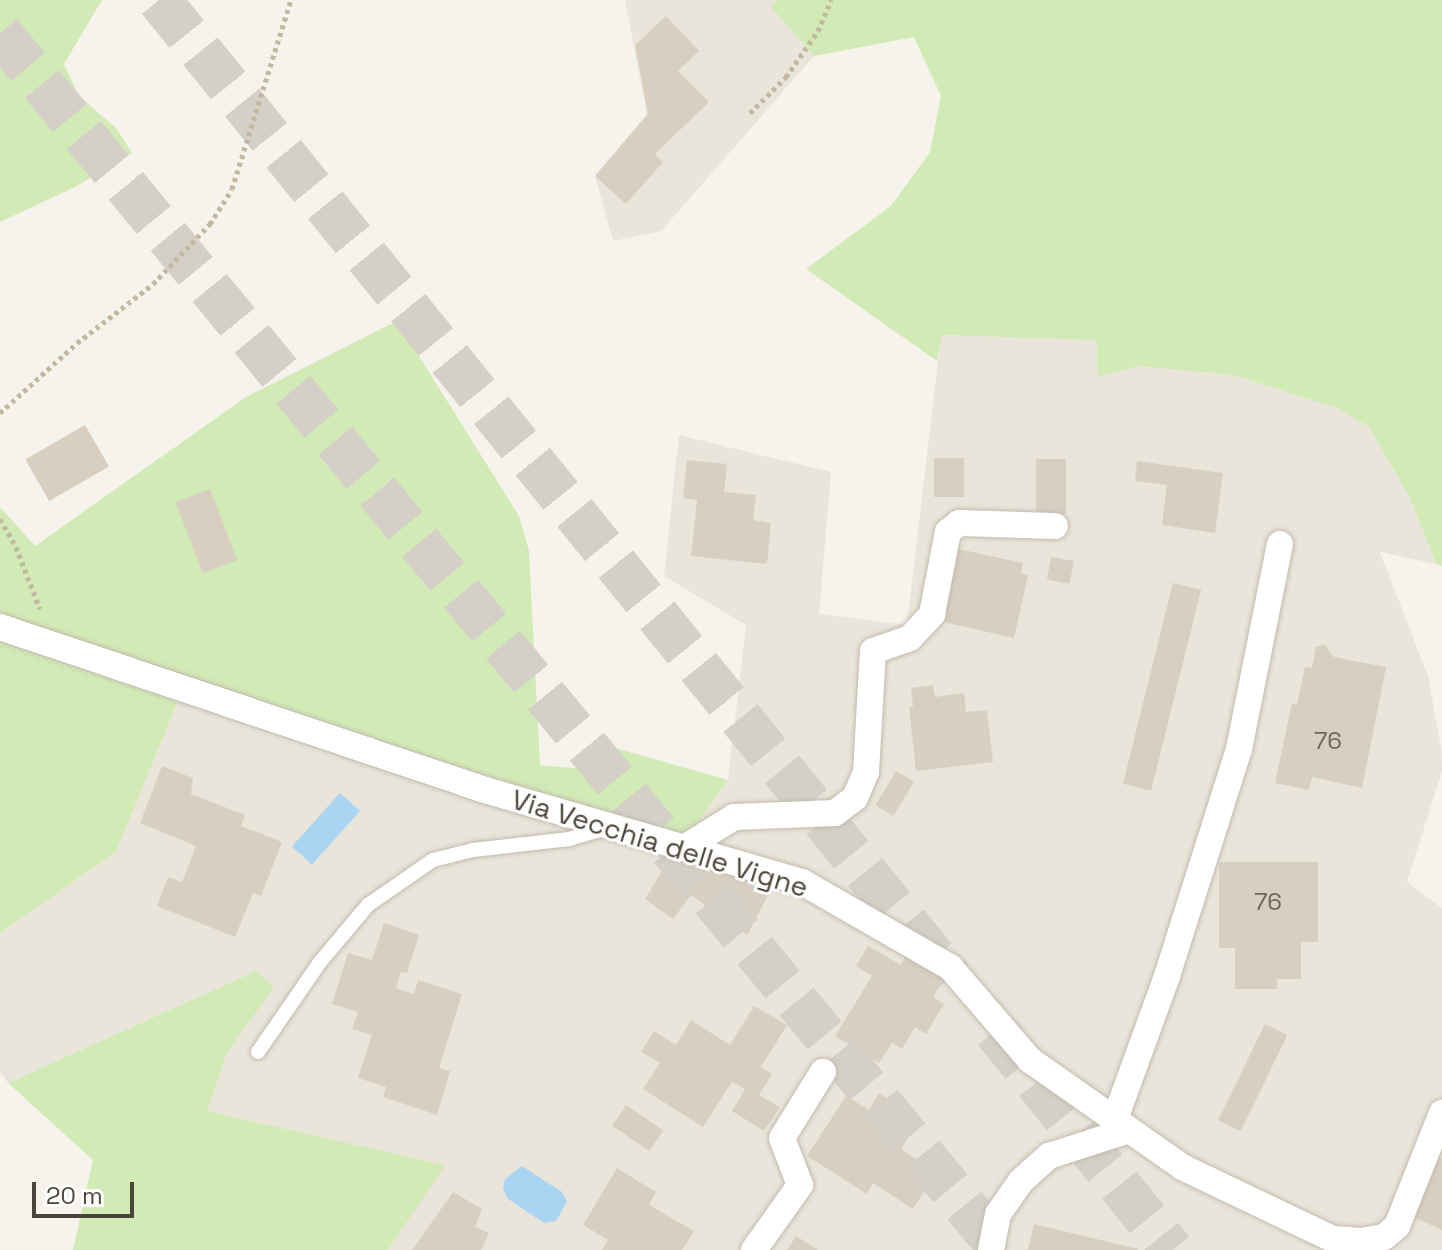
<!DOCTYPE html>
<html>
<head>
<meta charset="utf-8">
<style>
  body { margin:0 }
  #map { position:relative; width:1442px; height:1250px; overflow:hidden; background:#f6f3ec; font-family:"Space Grotesk",sans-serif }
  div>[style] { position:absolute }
  .residential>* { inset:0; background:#eae5da }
  .green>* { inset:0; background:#d2eab5 }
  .water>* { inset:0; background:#a9d4f2; transform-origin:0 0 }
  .building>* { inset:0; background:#d8cfc1; transform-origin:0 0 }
  .motorway-tunnel>* { height:44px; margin-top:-22px; transform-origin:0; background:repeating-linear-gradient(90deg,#d4d0c8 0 44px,transparent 0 66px) }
  .path>* { height:5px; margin-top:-2.5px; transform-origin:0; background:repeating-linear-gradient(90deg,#c4b79f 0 4px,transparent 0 8px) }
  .roads { filter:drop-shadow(0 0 2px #c2bbae) drop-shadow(0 0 2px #c2bbae) }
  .service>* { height:14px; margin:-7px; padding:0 7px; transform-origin:7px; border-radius:7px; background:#fff }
  .minor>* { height:26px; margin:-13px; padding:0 13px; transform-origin:13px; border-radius:13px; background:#fff }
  span { translate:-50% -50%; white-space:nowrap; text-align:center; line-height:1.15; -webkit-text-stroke:6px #fff; paint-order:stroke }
  .number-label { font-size:24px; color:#6e675b }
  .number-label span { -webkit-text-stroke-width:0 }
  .street-label { font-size:28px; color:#4b4439 }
  .scale { position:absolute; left:32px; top:1182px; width:102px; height:36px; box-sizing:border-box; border:4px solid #4b4439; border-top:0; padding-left:10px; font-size:24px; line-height:28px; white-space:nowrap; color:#4b4439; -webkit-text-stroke:6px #fff; paint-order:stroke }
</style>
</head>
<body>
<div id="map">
  <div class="residential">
    <i style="clip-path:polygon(625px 0,777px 0,772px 8px,814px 56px,661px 231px,613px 241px,595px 176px,647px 114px)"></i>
    <i style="clip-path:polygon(941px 335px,1098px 340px,1097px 377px,1138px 366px,1233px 375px,1339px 409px,1369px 427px,1410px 498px,1436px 564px,1380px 552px,1428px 676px,1442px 754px,1442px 771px,1407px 882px,1442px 908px,1442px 1250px,388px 1250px,444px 1165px,207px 1111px,227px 1053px,273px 987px,256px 971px,8px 1083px,0 1072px,0 933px,116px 852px,188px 676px,685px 840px,728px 780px,746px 625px,664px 576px,679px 435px,831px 472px,819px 614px,907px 625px)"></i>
  </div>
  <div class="green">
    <i style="clip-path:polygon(0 0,102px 0,64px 64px,79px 96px,116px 128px,132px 153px,75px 187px,0 222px)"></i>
    <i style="clip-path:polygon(777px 0,1442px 0,1442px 566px,1436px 564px,1410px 498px,1369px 427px,1339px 409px,1233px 375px,1138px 366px,1097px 377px,1097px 340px,942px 335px,937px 361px,806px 269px,891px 206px,930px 152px,941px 96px,914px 37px,814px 56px,771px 7px)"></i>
    <i style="clip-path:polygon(397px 321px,519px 516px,529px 551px,540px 765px,582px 769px,594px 742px,728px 780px,685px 840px,0 616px,0 507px,35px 546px,246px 397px)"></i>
    <i style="clip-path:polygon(0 641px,180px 696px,116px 852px,0 933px)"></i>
    <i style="clip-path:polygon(256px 971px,274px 987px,227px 1053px,207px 1111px,445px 1165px,388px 1250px,73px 1250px,93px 1160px,8px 1083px)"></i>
  </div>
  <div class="water">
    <i style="left:340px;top:793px;width:27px;height:72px;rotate:42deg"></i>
    <i style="clip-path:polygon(522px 1166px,562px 1192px,567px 1202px,556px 1221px,544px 1223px,507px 1198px,503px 1188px,505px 1179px)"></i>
  </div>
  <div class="building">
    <i style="clip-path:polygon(666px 16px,699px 51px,678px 71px,709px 102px,655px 154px,663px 162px,626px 204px,595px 176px,648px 114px,635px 45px)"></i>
    <i style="left:85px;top:425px;width:48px;height:69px;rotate:60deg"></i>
    <i style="left:934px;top:458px;width:30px;height:39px"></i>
    <i style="left:1036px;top:459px;width:30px;height:55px"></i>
    <i style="clip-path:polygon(687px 460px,727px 464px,724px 492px,756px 495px,753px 520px,771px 523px,767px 564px,691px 556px,697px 500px,683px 498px)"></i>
    <i style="clip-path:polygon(1137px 461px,1223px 473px,1215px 533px,1162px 525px,1167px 485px,1135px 481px)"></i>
    <i style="left:210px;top:489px;width:76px;height:37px;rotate:69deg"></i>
    <i style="clip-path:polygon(959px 549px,1023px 563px,1021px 573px,1028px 575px,1014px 638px,943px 622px)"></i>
    <i style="left:1051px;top:557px;width:23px;height:23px;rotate:10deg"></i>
    <i style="left:1173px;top:583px;width:29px;height:207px;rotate:14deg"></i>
    <i style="clip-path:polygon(1324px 644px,1334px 657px,1386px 667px,1362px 788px,1312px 777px,1309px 790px,1275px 783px,1292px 703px,1297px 705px,1305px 667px,1312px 668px,1316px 647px)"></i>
    <i style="clip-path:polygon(933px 685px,935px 697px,964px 693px,966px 712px,987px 710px,993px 762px,916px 771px,909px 707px,913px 706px,911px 688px)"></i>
    <i style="clip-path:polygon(162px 766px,193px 778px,191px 794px,245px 815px,241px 826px,282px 842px,261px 896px,253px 893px,235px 937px,157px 906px,168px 877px,182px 882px,196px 846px,140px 823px)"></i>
    <i style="left:896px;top:771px;width:21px;height:40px;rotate:31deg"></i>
    <i style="clip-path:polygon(675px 850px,773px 886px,747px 935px,691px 895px,673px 919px,645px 899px)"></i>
    <i style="clip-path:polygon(1219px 862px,1318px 862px,1318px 942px,1301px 942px,1301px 979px,1277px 979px,1277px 989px,1235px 989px,1235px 948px,1219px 948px)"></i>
    <i style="clip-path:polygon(384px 923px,419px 935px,407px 973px,401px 972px,396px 988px,414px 994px,418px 980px,462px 994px,439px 1068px,450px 1071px,437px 1115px,383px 1097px,386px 1087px,358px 1078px,372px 1035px,352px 1029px,358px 1012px,332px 1004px,348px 953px,372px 960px)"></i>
    <i style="clip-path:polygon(868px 946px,901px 965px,907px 954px,945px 977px,933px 997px,944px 1004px,926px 1034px,915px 1027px,902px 1049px,892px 1043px,879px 1063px,835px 1036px,872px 976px,856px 966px)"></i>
    <i style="clip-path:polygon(754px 1006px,787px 1025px,761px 1067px,772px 1074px,759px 1095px,780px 1107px,764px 1131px,732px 1111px,745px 1089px,732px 1082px,703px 1127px,643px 1089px,660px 1063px,641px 1052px,654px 1031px,676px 1045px,691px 1020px,730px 1045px)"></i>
    <i style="left:1265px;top:1024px;width:25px;height:107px;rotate:26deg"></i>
    <i style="clip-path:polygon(879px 1093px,920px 1118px,901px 1149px,937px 1172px,913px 1209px,873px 1183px,867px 1194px,807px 1156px,846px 1096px,869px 1110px)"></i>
    <i style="left:626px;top:1105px;width:45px;height:25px;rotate:34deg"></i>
    <i style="clip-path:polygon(1439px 1157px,1442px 1159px,1442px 1230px,1413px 1217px)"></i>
    <i style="clip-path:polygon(617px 1168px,656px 1192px,649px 1205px,694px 1231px,682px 1250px,602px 1250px,608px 1240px,583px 1225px)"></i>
    <i style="clip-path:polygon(453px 1192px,482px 1209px,475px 1227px,489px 1233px,481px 1250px,412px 1250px)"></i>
    <i style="clip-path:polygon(1034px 1224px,1138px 1249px,1138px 1250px,1028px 1250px)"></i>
    <i style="clip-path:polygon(796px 1236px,818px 1250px,787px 1250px)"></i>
  </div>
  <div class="motorway-tunnel">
    <i style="left:159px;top:0;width:1258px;rotate:51deg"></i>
    <i style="left:0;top:33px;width:1576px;rotate:50.56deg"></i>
    <i style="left:995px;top:1031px;width:282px;rotate:51.1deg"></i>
  </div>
  <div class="path">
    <i style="left:750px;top:113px;width:51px;rotate:-45deg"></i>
    <i style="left:786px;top:77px;width:56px;rotate:-55.2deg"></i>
    <i style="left:818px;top:31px;width:34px;rotate:-67deg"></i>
    <i style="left:0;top:413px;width:104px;rotate:-42.3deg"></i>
    <i style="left:77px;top:343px;width:96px;rotate:-37.8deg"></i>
    <i style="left:153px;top:284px;width:83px;rotate:-46.5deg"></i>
    <i style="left:210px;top:224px;width:41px;rotate:-57.8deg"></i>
    <i style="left:232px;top:189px;width:198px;rotate:-72.7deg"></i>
    <i style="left:0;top:519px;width:32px;rotate:60deg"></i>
    <i style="left:16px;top:547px;width:66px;rotate:68.8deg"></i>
  </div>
  <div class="roads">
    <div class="service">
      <i style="left:258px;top:1052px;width:109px;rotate:-55.4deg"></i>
      <i style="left:320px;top:962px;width:75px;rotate:-49.9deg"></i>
      <i style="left:368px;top:905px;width:79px;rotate:-34.7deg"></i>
      <i style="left:433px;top:860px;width:41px;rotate:-14deg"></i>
      <i style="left:473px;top:850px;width:97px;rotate:-6.5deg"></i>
      <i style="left:569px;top:839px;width:35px;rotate:-16deg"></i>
    </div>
    <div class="minor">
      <i style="left:0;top:627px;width:512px;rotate:18.58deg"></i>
      <i style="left:485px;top:790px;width:330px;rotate:16.2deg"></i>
      <i style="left:802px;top:882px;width:171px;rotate:29.9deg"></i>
      <i style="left:950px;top:967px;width:123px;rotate:49.3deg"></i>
      <i style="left:1030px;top:1060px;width:186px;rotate:35.1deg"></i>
      <i style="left:1182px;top:1167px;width:167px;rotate:25.5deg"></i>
      <i style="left:1333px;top:1239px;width:28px;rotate:4deg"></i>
      <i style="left:1361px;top:1241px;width:23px;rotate:-10deg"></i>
      <i style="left:1384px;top:1237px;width:17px;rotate:-40deg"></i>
      <i style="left:1397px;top:1226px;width:122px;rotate:-68.3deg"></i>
      <i style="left:684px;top:848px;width:59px;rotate:-31.8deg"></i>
      <i style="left:734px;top:817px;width:101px;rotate:-2.3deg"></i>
      <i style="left:835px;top:813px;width:25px;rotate:-37deg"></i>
      <i style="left:855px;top:798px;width:28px;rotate:-67deg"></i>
      <i style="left:866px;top:772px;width:121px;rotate:-86.7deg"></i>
      <i style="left:873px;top:651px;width:39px;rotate:-19deg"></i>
      <i style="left:910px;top:638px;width:33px;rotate:-47deg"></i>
      <i style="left:932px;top:614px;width:84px;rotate:-79deg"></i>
      <i style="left:948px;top:532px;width:14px;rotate:-39deg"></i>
      <i style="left:959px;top:523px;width:96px;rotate:1.8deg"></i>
      <i style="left:1115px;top:1119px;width:152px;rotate:-70deg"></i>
      <i style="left:1167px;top:976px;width:238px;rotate:-72.4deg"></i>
      <i style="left:1239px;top:749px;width:209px;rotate:-78.7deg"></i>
      <i style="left:754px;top:1250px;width:80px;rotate:-54.7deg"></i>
      <i style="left:800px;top:1185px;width:50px;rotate:-111deg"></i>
      <i style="left:782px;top:1138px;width:78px;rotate:-58.2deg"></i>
      <i style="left:991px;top:1250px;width:37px;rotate:-79deg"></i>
      <i style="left:998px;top:1214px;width:40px;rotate:-55.1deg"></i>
      <i style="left:1021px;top:1181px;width:38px;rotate:-42deg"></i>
      <i style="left:1049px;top:1156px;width:84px;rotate:-18deg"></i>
    </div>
  </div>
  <div class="number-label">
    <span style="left:1328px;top:741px">76</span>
    <span style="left:1268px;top:902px">76</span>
  </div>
  <div class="street-label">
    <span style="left:660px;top:843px;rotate:17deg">Via Vecchia delle Vigne</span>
  </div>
  <div class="scale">20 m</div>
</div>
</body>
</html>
